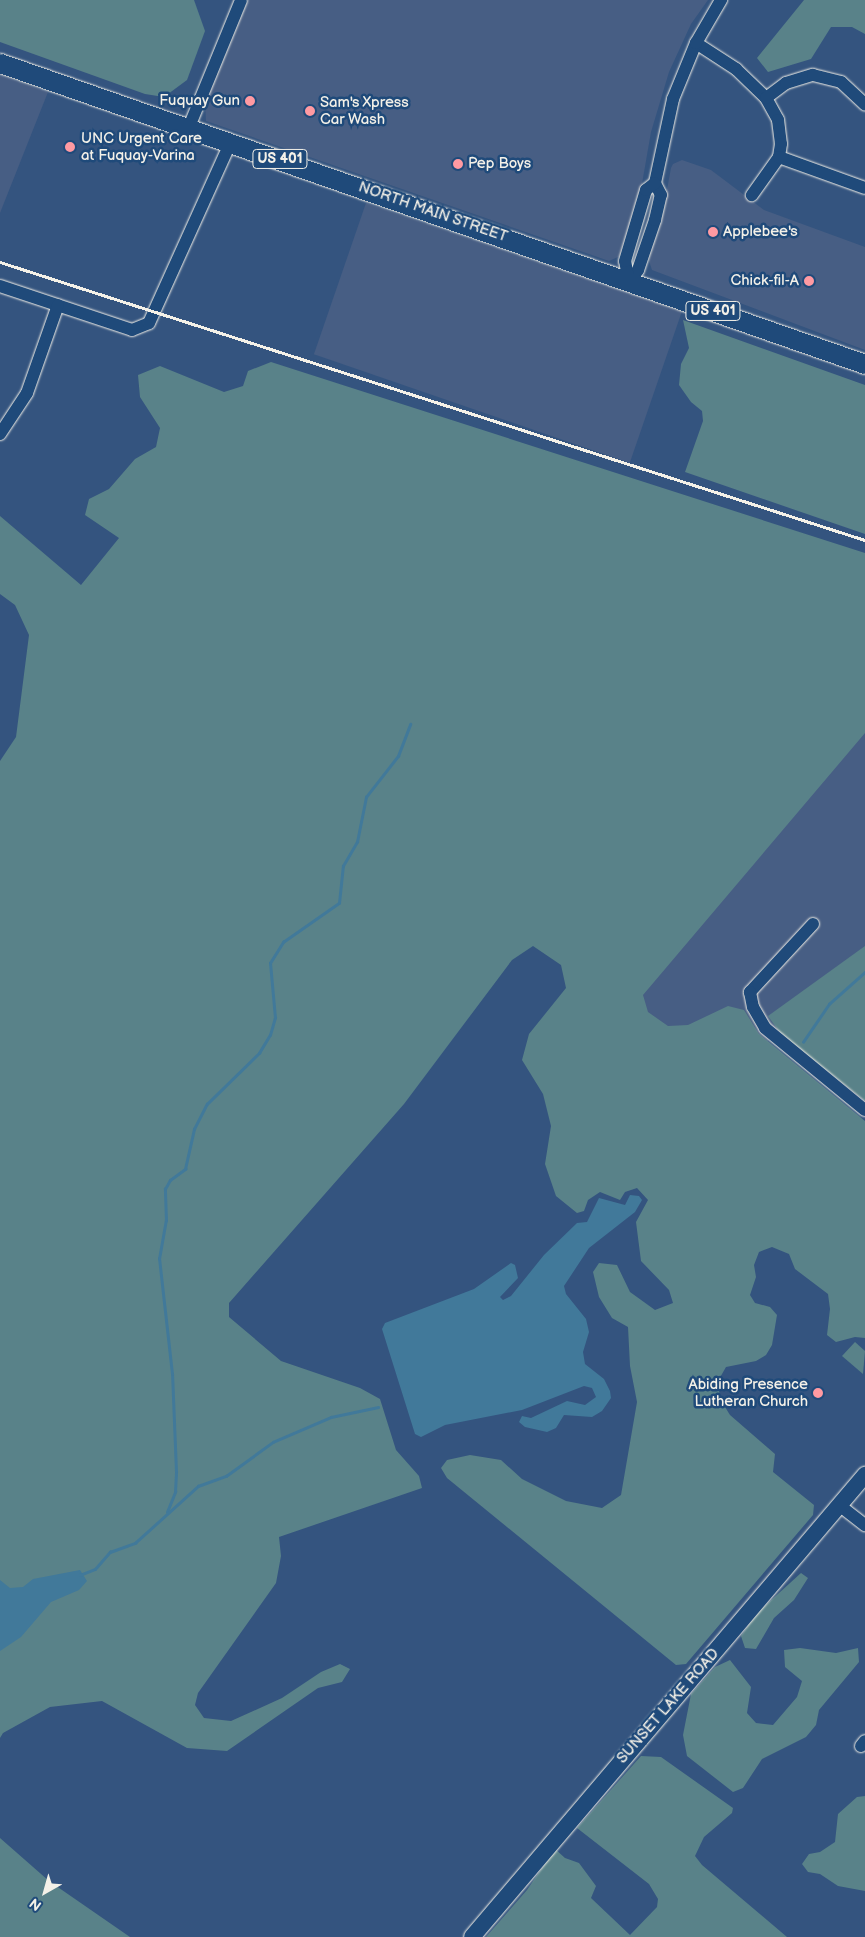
<!DOCTYPE html>
<html>
<head>
<meta charset="utf-8">
<style>
  body { margin:0 }
  #map { position:relative; width:865px; height:1937px; overflow:hidden; background:#34547f; font-family:"Balsamiq Sans",sans-serif }
  div>[style] { position:absolute }
  .built>* { inset:0; background:#475e84; transform-origin:0 0 }
  .green>* { inset:0; background:#598289 }
  .water>* { inset:0; background:#41799a }
  .stream>* { height:2.5px; margin:-1.25px; padding:0 1.25px; transform-origin:1.25px; border-radius:1.25px; background:#41799a }
  .roads { filter:drop-shadow(0 0 1px #f4f1e8) drop-shadow(0 0 1px #f4f1e8) }
  .minor>* { height:12px; margin:-6px; padding:0 6px; transform-origin:6px; border-radius:6px; background:#1f4a7a }
  .major>* { height:16px; margin:-8px; padding:0 8px; transform-origin:8px; border-radius:8px; background:#1f4a7a }
  .highway>* { height:19px; margin:-9.5px; padding:0 9.5px; transform-origin:9.5px; border-radius:9.5px; background:#1f4a7a }
  .rail>* { height:2.5px; margin:-1.25px; padding:0 1.25px; transform-origin:1.25px; border-radius:1.25px; background:#f4f1e8 }
  .dots>* { width:14px; height:14px; translate:-50% -50%; box-sizing:border-box; border:2px solid #1f4a7a; border-radius:50% }
  span { translate:-50% -50%; white-space:nowrap; text-align:center; line-height:1.15; -webkit-text-stroke:5px #1f4a7a; paint-order:stroke }
  .shield-label span { padding:1px 4px; background:#1f4a7a; border:1px solid; border-radius:4px; -webkit-text-stroke-width:0 }
  .shield-label { font-size:14px; color:#f4f1e8; font-weight:700 }
  .poi-label { font-size:15px; color:#f4f1e8 }
  .right { translate:-100% -50%; text-align:right }
  .left { translate:0 -50%; text-align:left }
  .street-label { font-size:15px; color:#f4f1e8 }
  .north { position:absolute; left:20px; top:1867px; width:50px; height:50px; -webkit-text-stroke:4px #1f4a7a; paint-order:stroke; rotate:218deg; font-size:14px; font-weight:700; line-height:20px; text-align:center; color:#f4f1e8 }
  .north::after { content:''; display:block; margin:auto; width:18px; height:22px; background:#f4f1e8; clip-path:polygon(50% 0,100% 100%,50% 72%,0 100%) }
</style>
</head>
<body>
<div id="map">
  <div class="built">
    <i style="clip-path:polygon(248px 0,708px 0,691px 24px,669px 72px,651px 132px,639px 201px,620px 256px,609px 261px,206px 121px,205px 102px)"></i>
    <i style="clip-path:polygon(0 75px,48px 92px,0 213px)"></i>
    <i style="clip-path:polygon(682px 160px,711px 170px,764px 210px,865px 247px,865px 350px,652px 270px,648px 258px,661px 222px,671px 168px,673px 164px)"></i>
    <i style="left:366px;top:203px;width:334px;height:160px;rotate:19deg"></i>
    <i style="clip-path:polygon(865px 697px,865px 964px,782px 1026px,763px 1046px,604px 1023px)"></i>
  </div>
  <div class="green">
    <i style="clip-path:polygon(0 0,194px 0,205px 31px,187px 80px,164px 97px,145px 94px,0 42px)"></i>
    <i style="clip-path:polygon(804px 0,865px 0,865px 34px,852px 27px,831px 27px,811px 59px,768px 72px,757px 58px)"></i>
    <i style="clip-path:polygon(683px 320px,865px 385px,865px 534px,685px 472px,703px 421px,702px 411px,691px 402px,679px 385px,681px 364px,689px 348px)"></i>
    <i style="clip-path:polygon(271px 362px,865px 553px,865px 733px,643px 995px,648px 1012px,668px 1026px,688px 1025px,728px 1006px,744px 1010px,759px 1034px,865px 1121px,865px 1338px,855px 1337px,836px 1342px,827px 1335px,830px 1309px,828px 1294px,795px 1269px,789px 1254px,772px 1247px,759px 1252px,754px 1265px,756px 1277px,750px 1295px,755px 1303px,770px 1307px,777px 1315px,772px 1345px,766px 1355px,756px 1361px,726px 1367px,718px 1381px,720px 1399px,730px 1415px,775px 1454px,773px 1472px,814px 1505px,813px 1515px,686px 1664px,676px 1665px,447px 1478px,441px 1468px,447px 1460px,470px 1455px,501px 1460px,522px 1479px,566px 1501px,602px 1508px,621px 1495px,637px 1402px,630px 1366px,628px 1327px,612px 1318px,599px 1297px,593px 1272px,599px 1263px,617px 1265px,630px 1292px,655px 1310px,673px 1303px,669px 1290px,641px 1261px,636px 1222px,648px 1200px,637px 1188px,625px 1192px,620px 1200px,600px 1192px,588px 1200px,584px 1211px,577px 1213px,556px 1196px,545px 1164px,551px 1126px,543px 1094px,522px 1060px,529px 1034px,566px 988px,561px 965px,533px 946px,512px 960px,404px 1104px,229px 1303px,229px 1317px,281px 1361px,360px 1388px,380px 1399px,396px 1450px,419px 1476px,422px 1488px,279px 1537px,281px 1556px,276px 1583px,198px 1693px,195px 1705px,204px 1718px,231px 1721px,282px 1698px,321px 1672px,340px 1664px,350px 1669px,342px 1682px,318px 1688px,227px 1751px,187px 1748px,102px 1701px,50px 1707px,3px 1733px,0 1738px,0 761px,16px 737px,29px 635px,15px 605px,0 594px,0 516px,81px 585px,119px 538px,85px 515px,89px 499px,109px 489px,135px 459px,156px 447px,160px 428px,140px 397px,138px 375px,160px 366px,224px 392px,243px 386px,248px 371px)"></i>
    <i style="clip-path:polygon(865px 946px,865px 1101px,781px 1034px,768px 1016px)"></i>
    <i style="clip-path:polygon(855px 1342px,865px 1351px,863px 1374px,842px 1356px)"></i>
    <i style="clip-path:polygon(801px 1573px,808px 1578px,794px 1600px,774px 1618px,756px 1649px,745px 1648px,741px 1636px,756px 1614px)"></i>
    <i style="clip-path:polygon(800px 1648px,836px 1653px,858px 1648px,859px 1662px,819px 1710px,816px 1725px,806px 1737px,762px 1759px,743px 1788px,733px 1792px,687px 1756px,683px 1735px,691px 1694px,715px 1667px,730px 1660px,751px 1687px,747px 1713px,756px 1723px,773px 1725px,797px 1697px,802px 1681px,785px 1667px,784px 1650px)"></i>
    <i style="clip-path:polygon(641px 1756px,661px 1757px,733px 1808px,732px 1813px,704px 1837px,695px 1856px,702px 1865px,787px 1937px,486px 1937px,527px 1890px,555px 1849px,565px 1858px,579px 1863px,596px 1886px,591px 1898px,630px 1935px,657px 1907px,658px 1899px,649px 1884px,577px 1828px)"></i>
    <i style="clip-path:polygon(865px 1796px,865px 1891px,838px 1886px,820px 1874px,808px 1872px,802px 1864px,809px 1854px,820px 1852px,835px 1842px,838px 1814px,857px 1797px)"></i>
    <i style="clip-path:polygon(0 1838px,49px 1881px,130px 1937px,0 1937px)"></i>
  </div>
  <div class="water">
    <i style="clip-path:polygon(630px 1195px,639px 1196px,642px 1200px,635px 1212px,589px 1248px,564px 1286px,566px 1294px,586px 1319px,589px 1332px,583px 1352px,585px 1364px,604px 1379px,610px 1391px,611px 1398px,602px 1411px,592px 1417px,564px 1415px,556px 1428px,547px 1432px,525px 1427px,519px 1422px,522px 1416px,531px 1418px,567px 1401px,585px 1405px,596px 1397px,592px 1388px,584px 1386px,522px 1410px,445px 1425px,421px 1437px,415px 1434px,382px 1329px,385px 1323px,474px 1289px,511px 1263px,515px 1265px,518px 1278px,500px 1297px,503px 1300px,511px 1296px,544px 1255px,577px 1223px,587px 1222px,599px 1198px,625px 1205px)"></i>
    <i style="clip-path:polygon(80px 1570px,87px 1581px,79px 1590px,51px 1602px,21px 1637px,0 1651px,0 1580px,10px 1588px,23px 1587px,33px 1579px)"></i>
  </div>
  <div class="stream">
    <i style="left:803px;top:1042px;width:46px;rotate:-55.6deg"></i>
    <i style="left:829px;top:1004px;width:48px;rotate:-41.6deg"></i>
    <i style="left:167px;top:1512px;width:22px;rotate:-68deg"></i>
    <i style="left:175px;top:1492px;width:20px;rotate:-87deg"></i>
    <i style="left:176px;top:1472px;width:98px;rotate:-92.3deg"></i>
    <i style="left:172px;top:1374px;width:116px;rotate:-96.4deg"></i>
    <i style="left:159px;top:1259px;width:39px;rotate:-80deg"></i>
    <i style="left:166px;top:1221px;width:32px;rotate:-92deg"></i>
    <i style="left:165px;top:1189px;width:10px;rotate:-61deg"></i>
    <i style="left:170px;top:1180px;width:19px;rotate:-36deg"></i>
    <i style="left:185px;top:1169px;width:41px;rotate:-77.3deg"></i>
    <i style="left:194px;top:1129px;width:28px;rotate:-63deg"></i>
    <i style="left:207px;top:1104px;width:73px;rotate:-44.4deg"></i>
    <i style="left:259px;top:1053px;width:21px;rotate:-59deg"></i>
    <i style="left:270px;top:1035px;width:18px;rotate:-74deg"></i>
    <i style="left:275px;top:1018px;width:55px;rotate:-95.2deg"></i>
    <i style="left:270px;top:963px;width:25px;rotate:-58deg"></i>
    <i style="left:283px;top:942px;width:68px;rotate:-34.9deg"></i>
    <i style="left:339px;top:903px;width:37px;rotate:-84deg"></i>
    <i style="left:343px;top:866px;width:28px;rotate:-60deg"></i>
    <i style="left:357px;top:842px;width:46px;rotate:-78.7deg"></i>
    <i style="left:366px;top:797px;width:52px;rotate:-52deg"></i>
    <i style="left:398px;top:756px;width:34px;rotate:-69deg"></i>
    <i style="left:80px;top:1575px;width:16px;rotate:-22deg"></i>
    <i style="left:95px;top:1569px;width:23px;rotate:-49deg"></i>
    <i style="left:110px;top:1552px;width:27px;rotate:-20deg"></i>
    <i style="left:135px;top:1543px;width:85px;rotate:-42.1deg"></i>
    <i style="left:198px;top:1486px;width:30px;rotate:-20deg"></i>
    <i style="left:226px;top:1476px;width:58px;rotate:-35.9deg"></i>
    <i style="left:273px;top:1442px;width:63px;rotate:-23.3deg"></i>
    <i style="left:331px;top:1417px;width:48px;rotate:-12deg"></i>
  </div>
  <div class="roads">
    <div class="minor">
      <i style="left:696px;top:43px;width:48px;rotate:33deg"></i>
      <i style="left:736px;top:69px;width:42px;rotate:44deg"></i>
      <i style="left:766px;top:98px;width:25px;rotate:61deg"></i>
      <i style="left:778px;top:120px;width:24px;rotate:83deg"></i>
      <i style="left:781px;top:144px;width:13px;rotate:99deg"></i>
      <i style="left:779px;top:157px;width:47px;rotate:125.4deg"></i>
      <i style="left:766px;top:98px;width:25px;rotate:-37deg"></i>
      <i style="left:786px;top:83px;width:28px;rotate:-17deg"></i>
      <i style="left:813px;top:75px;width:29px;rotate:14deg"></i>
      <i style="left:841px;top:82px;width:33px;rotate:43deg"></i>
      <i style="left:189px;top:127px;width:137px;rotate:-67.7deg"></i>
      <i style="left:779px;top:157px;width:91px;rotate:19.8deg"></i>
      <i style="left:629px;top:283px;width:16px;rotate:-55deg"></i>
      <i style="left:638px;top:270px;width:53px;rotate:-71.2deg"></i>
      <i style="left:655px;top:220px;width:26px;rotate:-77deg"></i>
      <i style="left:661px;top:195px;width:13px;rotate:-117deg"></i>
      <i style="left:655px;top:183px;width:86px;rotate:-77.9deg"></i>
      <i style="left:673px;top:99px;width:61px;rotate:-67.7deg"></i>
      <i style="left:696px;top:43px;width:50px;rotate:-59.8deg"></i>
      <i style="left:629px;top:283px;width:22px;rotate:-100deg"></i>
      <i style="left:625px;top:261px;width:74px;rotate:-73.5deg"></i>
      <i style="left:646px;top:190px;width:11px;rotate:-38deg"></i>
      <i style="left:0;top:286px;width:139px;rotate:18.4deg"></i>
      <i style="left:132px;top:330px;width:18px;rotate:-22deg"></i>
      <i style="left:149px;top:323px;width:200px;rotate:-65.7deg"></i>
      <i style="left:0;top:434px;width:49px;rotate:-56.6deg"></i>
      <i style="left:27px;top:393px;width:93px;rotate:-70.6deg"></i>
      <i style="left:813px;top:924px;width:93px;rotate:132.8deg"></i>
      <i style="left:750px;top:992px;width:15px;rotate:79deg"></i>
      <i style="left:753px;top:1007px;width:24px;rotate:60deg"></i>
      <i style="left:765px;top:1028px;width:129px;rotate:39.4deg"></i>
      <i style="left:839px;top:1505px;width:33px;rotate:38deg"></i>
      <i style="left:861px;top:1746px;width:6px;rotate:-51deg"></i>
    </div>
    <div class="major">
      <i style="left:472px;top:1937px;width:607px;rotate:-49.61deg"></i>
    </div>
    <div class="highway">
      <i style="left:0;top:63px;width:916px;rotate:19.19deg"></i>
    </div>
  </div>
  <div class="rail">
    <i style="left:0;top:262px;width:909px;rotate:17.82deg"></i>
  </div>
  <div class="dots">
    <i style="left:250px;top:101px;background:#ff9aa2"></i>
    <i style="left:310px;top:111px;background:#ff9aa2"></i>
    <i style="left:70px;top:147px;background:#ff9aa2"></i>
    <i style="left:458px;top:164px;background:#ff9aa2"></i>
    <i style="left:713px;top:232px;background:#ff9aa2"></i>
    <i style="left:809px;top:281px;background:#ff9aa2"></i>
    <i style="left:818px;top:1393px;background:#ff9aa2"></i>
  </div>
  <div class="shield-label">
    <span style="left:280px;top:159px">US 401</span>
    <span style="left:713px;top:311px">US 401</span>
  </div>
  <div class="poi-label">
    <span class="right" style="left:240px;top:101px">Fuquay Gun</span>
    <span class="left" style="left:320px;top:111px">Sam's Xpress<br>Car Wash</span>
    <span class="left" style="left:81px;top:147px">UNC Urgent Care<br>at Fuquay-Varina</span>
    <span class="left" style="left:468px;top:164px">Pep Boys</span>
    <span class="left" style="left:723px;top:232px">Applebee's</span>
    <span class="right" style="left:799px;top:281px">Chick-fil-A</span>
    <span class="right" style="left:808px;top:1393px">Abiding Presence<br>Lutheran Church</span>
  </div>
  <div class="street-label">
    <span style="left:433px;top:212px;rotate:19deg">NORTH MAIN STREET</span>
    <span style="left:668px;top:1706px;rotate:-49deg">SUNSET LAKE ROAD</span>
  </div>
  <div class="north">N</div>
</div>
</body>
</html>
